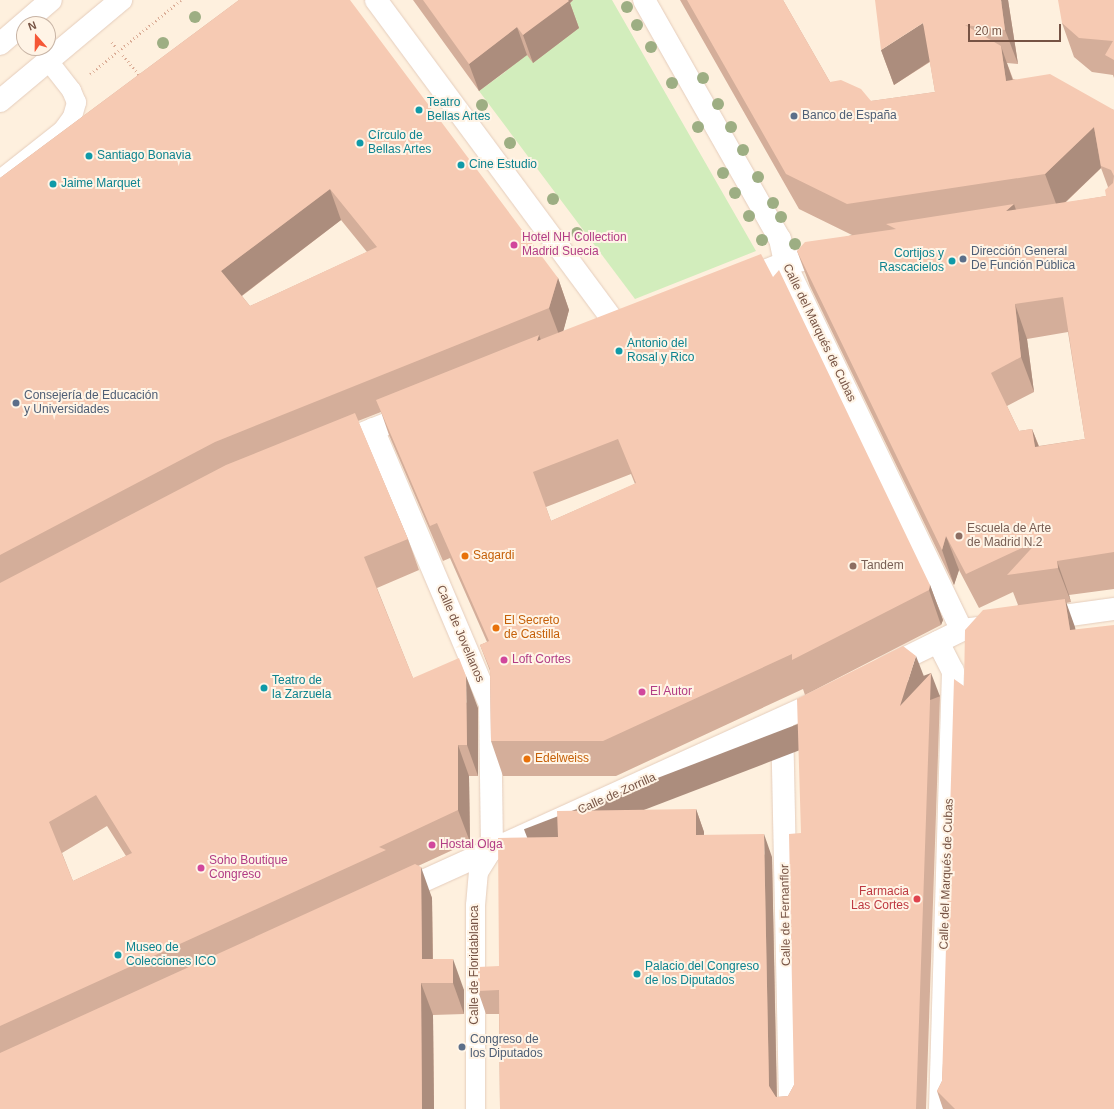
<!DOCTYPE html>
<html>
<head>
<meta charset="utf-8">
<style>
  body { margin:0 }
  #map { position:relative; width:1114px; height:1109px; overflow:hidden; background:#fef0de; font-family:Helvetica,sans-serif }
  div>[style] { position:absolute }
  .green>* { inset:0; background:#d2edbc }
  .path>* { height:2.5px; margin-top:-1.25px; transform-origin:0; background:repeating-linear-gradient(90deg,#dbad96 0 1px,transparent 0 4px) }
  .roads { filter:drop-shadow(0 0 1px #e5cdbc) drop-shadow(0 0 1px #e5cdbc) }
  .lane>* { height:19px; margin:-9.5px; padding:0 9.5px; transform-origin:9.5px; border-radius:9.5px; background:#fff }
  .street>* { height:22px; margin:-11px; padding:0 11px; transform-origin:11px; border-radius:11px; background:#fff }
  .secondary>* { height:22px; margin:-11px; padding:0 11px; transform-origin:11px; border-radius:11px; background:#fff }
  .trees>* { width:12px; height:12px; margin:-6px; border-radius:50%; background:#9dae83 }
  .wall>* { inset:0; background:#d4ae9a }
  .shaded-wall>* { inset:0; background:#ac8d7d; transform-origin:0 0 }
  .building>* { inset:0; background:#f6cab3 }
  .dots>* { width:11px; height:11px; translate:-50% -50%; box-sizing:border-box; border:2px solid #fff4e6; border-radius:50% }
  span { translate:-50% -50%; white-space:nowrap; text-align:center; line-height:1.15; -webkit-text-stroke:4px #fff4e6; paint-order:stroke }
  .culture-label { font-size:12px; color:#0d838f }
  .left { translate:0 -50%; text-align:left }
  .right { translate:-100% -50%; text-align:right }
  .service-label { font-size:12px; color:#4e5e75 }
  .hotel-label { font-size:12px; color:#b23c85 }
  .street-label { font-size:12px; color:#765344 }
  .education-label { font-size:12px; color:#785e54 }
  .food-label { font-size:12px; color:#c56008 }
  .health-label { font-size:12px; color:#be3a42 }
  .north { position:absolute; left:16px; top:16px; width:40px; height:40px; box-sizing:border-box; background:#fff4e6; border:1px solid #c8b4a5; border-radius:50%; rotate:340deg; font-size:11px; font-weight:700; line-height:16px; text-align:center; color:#765344 }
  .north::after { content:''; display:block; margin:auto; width:14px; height:18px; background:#f55736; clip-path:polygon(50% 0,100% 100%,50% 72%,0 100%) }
  .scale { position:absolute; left:968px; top:24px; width:93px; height:18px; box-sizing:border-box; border:2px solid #765344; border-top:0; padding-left:5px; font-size:12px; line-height:14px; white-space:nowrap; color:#765344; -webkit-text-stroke:3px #fff4e6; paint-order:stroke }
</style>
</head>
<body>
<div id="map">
  <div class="green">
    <i style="clip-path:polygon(573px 0,612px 0,756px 251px,635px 299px,479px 91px,505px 72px)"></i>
  </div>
  <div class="path">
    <i style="left:112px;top:42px;width:6px;rotate:51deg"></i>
    <i style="left:123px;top:55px;width:27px;rotate:51deg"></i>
    <i style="left:90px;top:74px;width:117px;rotate:-39.1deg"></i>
  </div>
  <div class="roads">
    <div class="lane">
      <i style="left:0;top:179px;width:79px;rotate:-38.3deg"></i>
      <i style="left:62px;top:130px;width:17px;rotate:-54deg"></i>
      <i style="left:72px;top:116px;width:15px;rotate:-74deg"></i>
      <i style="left:76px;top:102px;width:13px;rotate:-113deg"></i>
      <i style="left:71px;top:90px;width:37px;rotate:-128deg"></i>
      <i style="left:475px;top:1109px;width:204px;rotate:-90deg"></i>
      <i style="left:475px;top:905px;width:33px;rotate:-85deg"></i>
      <i style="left:478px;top:872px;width:26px;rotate:-58deg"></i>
    </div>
    <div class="street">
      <i style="left:376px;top:0;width:410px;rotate:53.5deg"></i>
      <i style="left:644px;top:0;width:275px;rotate:60.4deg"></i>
      <i style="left:780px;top:239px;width:25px;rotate:78deg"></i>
      <i style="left:785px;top:263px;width:407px;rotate:64.3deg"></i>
      <i style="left:742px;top:280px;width:46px;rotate:-21.6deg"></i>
      <i style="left:785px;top:263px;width:46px;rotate:-8.8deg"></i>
      <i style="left:373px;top:429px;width:300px;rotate:67deg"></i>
      <i style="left:490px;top:705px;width:145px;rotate:89.2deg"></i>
      <i style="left:336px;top:444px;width:84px;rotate:-21.7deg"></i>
      <i style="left:1042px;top:619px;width:73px;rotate:-7.9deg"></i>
      <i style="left:938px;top:642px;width:33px;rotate:63deg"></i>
      <i style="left:953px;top:671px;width:438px;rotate:91.7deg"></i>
      <i style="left:887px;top:667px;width:84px;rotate:-26.3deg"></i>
      <i style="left:962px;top:630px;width:32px;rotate:-7deg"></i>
      <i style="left:782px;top:720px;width:389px;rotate:88.8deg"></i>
      <i style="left:399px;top:892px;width:468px;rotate:-24.4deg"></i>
    </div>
    <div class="secondary">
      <i style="left:0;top:44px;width:67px;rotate:-40.8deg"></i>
      <i style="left:0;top:101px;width:158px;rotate:-39.9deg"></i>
    </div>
  </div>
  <div class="trees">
    <i style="left:627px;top:7px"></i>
    <i style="left:195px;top:17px"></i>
    <i style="left:637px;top:25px"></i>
    <i style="left:163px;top:43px"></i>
    <i style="left:651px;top:47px"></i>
    <i style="left:703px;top:78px"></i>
    <i style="left:672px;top:83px"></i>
    <i style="left:718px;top:104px"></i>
    <i style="left:482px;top:105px"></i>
    <i style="left:698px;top:127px"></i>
    <i style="left:731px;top:127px"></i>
    <i style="left:510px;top:143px"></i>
    <i style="left:743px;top:150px"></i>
    <i style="left:723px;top:173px"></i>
    <i style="left:758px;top:177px"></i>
    <i style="left:735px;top:193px"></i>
    <i style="left:553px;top:199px"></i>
    <i style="left:773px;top:203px"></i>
    <i style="left:749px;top:216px"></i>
    <i style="left:781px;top:217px"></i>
    <i style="left:577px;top:233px"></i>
    <i style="left:762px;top:240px"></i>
    <i style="left:795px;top:244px"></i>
  </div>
  <div class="wall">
    <i style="clip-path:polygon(evenodd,239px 0,558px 278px,569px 310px,563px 331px,930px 585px,943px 620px,941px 625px,805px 695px,803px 689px,616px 776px,503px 776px,491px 741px,490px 671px,480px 645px,487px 642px,450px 558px,443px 561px,389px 435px,381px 412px,358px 421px,408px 539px,419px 570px,377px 588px,413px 678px,478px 708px,478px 776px,469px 776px,470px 842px,418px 866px,432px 898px,433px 959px,464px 990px,464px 1014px,433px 1015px,434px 1109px,0 1109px,0 178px,239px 0,341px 220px,367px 252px,250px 306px,242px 296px,341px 220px,239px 0,631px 474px,635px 484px,551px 521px,546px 507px,631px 474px,239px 0,107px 826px,126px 856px,73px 881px,62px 853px,107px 826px)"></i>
    <i style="clip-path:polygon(413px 0,573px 0,570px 3px,579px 28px,533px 63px,527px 55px,479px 91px)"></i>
    <i style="clip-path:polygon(evenodd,680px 0,783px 0,830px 82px,871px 101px,935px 92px,930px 62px,894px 85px,881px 50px,1008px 0,1018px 64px,1007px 63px,1013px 79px,1114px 110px,1114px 589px,1069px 595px,1071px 602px,1066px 603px,1075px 630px,1114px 1109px,943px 1109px,937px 1091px,942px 1081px,964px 686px,1018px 605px,1013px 592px,979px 608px,959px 570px,954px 585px,810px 286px,797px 251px,852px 235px,799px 209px,680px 0,1101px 168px,1108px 187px,1106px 196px,1065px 203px,1101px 168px,680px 0,1068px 332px,1085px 439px,1039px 446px,1032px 429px,1019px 431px,1007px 406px,1034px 392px,1027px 339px,1068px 332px)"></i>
    <i style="clip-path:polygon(1114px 0,1114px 78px,1113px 75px,1092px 72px,1074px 57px,1062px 23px)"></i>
    <i style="clip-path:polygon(925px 679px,924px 680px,940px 696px,926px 1109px,500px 1109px,499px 1014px,486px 1014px,478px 991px,499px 966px,558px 837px,696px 809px,704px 832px,704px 835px,772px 857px,777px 1097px,788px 1096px,794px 1085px,801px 833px)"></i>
  </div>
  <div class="shaded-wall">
    <i style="clip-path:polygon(560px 0,573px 0,570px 3px,579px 28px,533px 63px,523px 35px)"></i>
    <i style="clip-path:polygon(1001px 0,1008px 0,1018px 64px,1005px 30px)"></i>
    <i style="clip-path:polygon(923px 23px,935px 58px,894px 85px,881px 50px)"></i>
    <i style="clip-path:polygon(517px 27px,527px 55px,479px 91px,469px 64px)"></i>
    <i style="clip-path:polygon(1001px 46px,1013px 81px,1006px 81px)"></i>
    <i style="clip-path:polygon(1094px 127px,1101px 168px,1058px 209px,1045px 174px)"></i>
    <i style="clip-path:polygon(330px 189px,341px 220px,232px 303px,221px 271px)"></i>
    <i style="clip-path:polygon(1014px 204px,1026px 239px,1006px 211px)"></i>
    <i style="clip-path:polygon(558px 278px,569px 310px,561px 340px,549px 308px)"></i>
    <i style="clip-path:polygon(1015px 304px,1027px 339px,1034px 392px,1021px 357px)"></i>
    <i style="clip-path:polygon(539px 335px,552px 370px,537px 341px)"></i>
    <i style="clip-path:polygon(1032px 429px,1045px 463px,1035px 447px)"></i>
    <i style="clip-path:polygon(946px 536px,959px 570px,954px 585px,942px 550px)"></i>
    <i style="clip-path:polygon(1057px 561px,1069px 595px,1071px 602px,1058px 568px)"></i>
    <i style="clip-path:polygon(930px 585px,943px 620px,941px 625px,929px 590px)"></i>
    <i style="clip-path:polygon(1065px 599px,1075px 627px,1081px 658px,1070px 630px)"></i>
    <i style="clip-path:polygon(916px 656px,925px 679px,909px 730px,900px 706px)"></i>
    <i style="left:931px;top:673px;width:25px;height:436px;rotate:69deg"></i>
    <i style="clip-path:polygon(466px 676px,478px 708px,478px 776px,467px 745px)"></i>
    <i style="clip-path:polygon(458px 745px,469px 776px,470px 842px,458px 810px)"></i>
    <i style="clip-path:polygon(696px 809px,704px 832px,704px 859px,696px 835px)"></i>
    <i style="clip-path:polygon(764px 834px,772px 857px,777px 1109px,769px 1086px)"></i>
    <i style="clip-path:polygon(421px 867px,432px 898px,433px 983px,422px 959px)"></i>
    <i style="clip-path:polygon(453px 959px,464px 990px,464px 1014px,453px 983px)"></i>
    <i style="clip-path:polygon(421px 983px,433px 1015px,434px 1109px,422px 1109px)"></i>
  </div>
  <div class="building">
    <i style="clip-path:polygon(evenodd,239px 0,350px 0,558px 278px,549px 308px,215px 442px,0 555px,0 178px,239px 0,330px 189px,377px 247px,250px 306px,221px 271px,330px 189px)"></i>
    <i style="clip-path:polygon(423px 0,568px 0,569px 1px,523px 35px,517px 27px,469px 64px)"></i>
    <i style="clip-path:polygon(evenodd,687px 0,783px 0,830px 82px,841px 80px,861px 89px,871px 101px,935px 92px,923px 23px,881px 50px,875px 0,1001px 0,1005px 30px,965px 25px,1001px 46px,1006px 81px,1050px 74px,1114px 110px,1114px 552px,1057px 561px,1058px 568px,1007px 575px,1039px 540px,966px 574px,946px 536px,942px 550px,797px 251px,805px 242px,896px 229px,886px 224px,1014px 204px,1006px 211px,1106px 196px,1105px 190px,1113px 183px,1114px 176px,1111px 170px,1101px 166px,1094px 127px,1045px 174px,847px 204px,786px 174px,687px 0,1063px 297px,1085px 439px,1035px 447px,1032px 429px,1019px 431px,991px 373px,1021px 357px,1015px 304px,1063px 297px)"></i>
    <i style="clip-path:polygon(1058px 0,1114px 0,1114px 60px,1105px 55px,1113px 41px,1079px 38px,1062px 23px)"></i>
    <i style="clip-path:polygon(evenodd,761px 254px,773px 277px,779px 270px,930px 585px,929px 590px,792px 660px,792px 654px,603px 741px,491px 741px,490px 669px,480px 645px,489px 641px,437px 523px,430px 526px,376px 400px,539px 335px,537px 341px,761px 254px,618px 439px,636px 483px,551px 521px,533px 472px,618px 439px)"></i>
    <i style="clip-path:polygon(evenodd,355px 413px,408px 539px,364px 557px,413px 678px,459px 658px,466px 676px,467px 745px,458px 745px,458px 810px,379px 847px,386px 850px,0 1026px,0 583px,226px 465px,355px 413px,96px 795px,132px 853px,73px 881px,49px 822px,96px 795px)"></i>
    <i style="clip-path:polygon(1065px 599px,1070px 630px,1114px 625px,1114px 1109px,955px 1109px,937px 1091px,942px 1081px,954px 679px,964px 686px,965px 630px,983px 610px)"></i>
    <i style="clip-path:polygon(903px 646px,916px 656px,900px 706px,931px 673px,916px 1109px,500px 1109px,499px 990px,478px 991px,478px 967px,499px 966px,498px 838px,558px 837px,557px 811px,696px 809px,696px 835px,764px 834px,769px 1086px,776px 1097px,788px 1096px,794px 1085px,789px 834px,801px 833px,797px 699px)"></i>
    <i style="clip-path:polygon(415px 864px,421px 867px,422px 959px,453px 959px,453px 983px,421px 983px,422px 1109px,0 1109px,0 1053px)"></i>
  </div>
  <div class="dots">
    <i style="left:419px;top:110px;background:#0f9aa8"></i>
    <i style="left:794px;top:116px;background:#5c6f8a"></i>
    <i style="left:360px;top:143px;background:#0f9aa8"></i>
    <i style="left:89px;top:156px;background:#0f9aa8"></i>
    <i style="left:461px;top:165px;background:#0f9aa8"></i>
    <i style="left:53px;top:184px;background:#0f9aa8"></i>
    <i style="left:514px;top:245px;background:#d1479c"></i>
    <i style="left:963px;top:259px;background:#5c6f8a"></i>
    <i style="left:952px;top:261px;background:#0f9aa8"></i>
    <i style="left:619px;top:351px;background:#0f9aa8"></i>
    <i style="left:16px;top:403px;background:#5c6f8a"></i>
    <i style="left:959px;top:536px;background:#8d6e63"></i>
    <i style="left:465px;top:556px;background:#e8710a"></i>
    <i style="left:853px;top:566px;background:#8d6e63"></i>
    <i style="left:496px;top:628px;background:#e8710a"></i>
    <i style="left:504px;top:660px;background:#d1479c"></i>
    <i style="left:264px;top:688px;background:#0f9aa8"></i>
    <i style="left:642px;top:692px;background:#d1479c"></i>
    <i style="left:527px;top:759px;background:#e8710a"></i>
    <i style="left:432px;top:845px;background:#d1479c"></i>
    <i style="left:201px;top:868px;background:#d1479c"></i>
    <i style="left:917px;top:899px;background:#e0444e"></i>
    <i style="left:118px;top:955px;background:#0f9aa8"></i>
    <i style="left:637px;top:974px;background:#0f9aa8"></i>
    <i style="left:462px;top:1047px;background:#5c6f8a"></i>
  </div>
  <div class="culture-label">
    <span class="left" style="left:427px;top:110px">Teatro<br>Bellas Artes</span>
    <span class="left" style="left:368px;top:143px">Círculo de<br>Bellas Artes</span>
    <span class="left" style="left:97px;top:156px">Santiago Bonavia</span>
    <span class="left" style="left:469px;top:165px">Cine Estudio</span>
    <span class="left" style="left:61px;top:184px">Jaime Marquet</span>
    <span class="right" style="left:944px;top:261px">Cortijos y<br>Rascacielos</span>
    <span class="left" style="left:627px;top:351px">Antonio del<br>Rosal y Rico</span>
    <span class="left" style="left:272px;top:688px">Teatro de<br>la Zarzuela</span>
    <span class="left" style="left:126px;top:955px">Museo de<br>Colecciones ICO</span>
    <span class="left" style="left:645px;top:974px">Palacio del Congreso<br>de los Diputados</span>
  </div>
  <div class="service-label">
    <span class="left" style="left:802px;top:116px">Banco de España</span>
    <span class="left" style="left:971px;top:259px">Dirección General<br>De Función Pública</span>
    <span class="left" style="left:24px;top:403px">Consejería de Educación<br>y Universidades</span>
    <span class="left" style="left:470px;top:1047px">Congreso de<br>los Diputados</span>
  </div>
  <div class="hotel-label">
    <span class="left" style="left:522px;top:245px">Hotel NH Collection<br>Madrid Suecia</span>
    <span class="left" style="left:512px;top:660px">Loft Cortes</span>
    <span class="left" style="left:650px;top:692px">El Autor</span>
    <span class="left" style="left:440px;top:845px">Hostal Olga</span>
    <span class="left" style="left:209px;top:868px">Soho Boutique<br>Congreso</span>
  </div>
  <div class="street-label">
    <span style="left:819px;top:333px;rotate:64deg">Calle del Marqués de Cubas</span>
    <span style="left:460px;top:634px;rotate:67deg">Calle de Jovellanos</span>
    <span style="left:617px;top:794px;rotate:-24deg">Calle de Zorrilla</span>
    <span style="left:947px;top:874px;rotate:-88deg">Calle del Marqués de Cubas</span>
    <span style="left:786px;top:915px;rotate:-91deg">Calle de Fernanflor</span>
    <span style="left:475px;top:965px;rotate:-90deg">Calle de Floridablanca</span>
  </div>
  <div class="education-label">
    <span class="left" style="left:967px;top:536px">Escuela de Arte<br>de Madrid N.2</span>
    <span class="left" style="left:861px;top:566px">Tandem</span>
  </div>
  <div class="food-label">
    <span class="left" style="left:473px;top:556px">Sagardi</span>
    <span class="left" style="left:504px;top:628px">El Secreto<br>de Castilla</span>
    <span class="left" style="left:535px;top:759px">Edelweiss</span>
  </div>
  <div class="health-label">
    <span class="right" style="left:909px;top:899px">Farmacia<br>Las Cortes</span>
  </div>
  <div class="north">N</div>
  <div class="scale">20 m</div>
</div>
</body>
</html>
